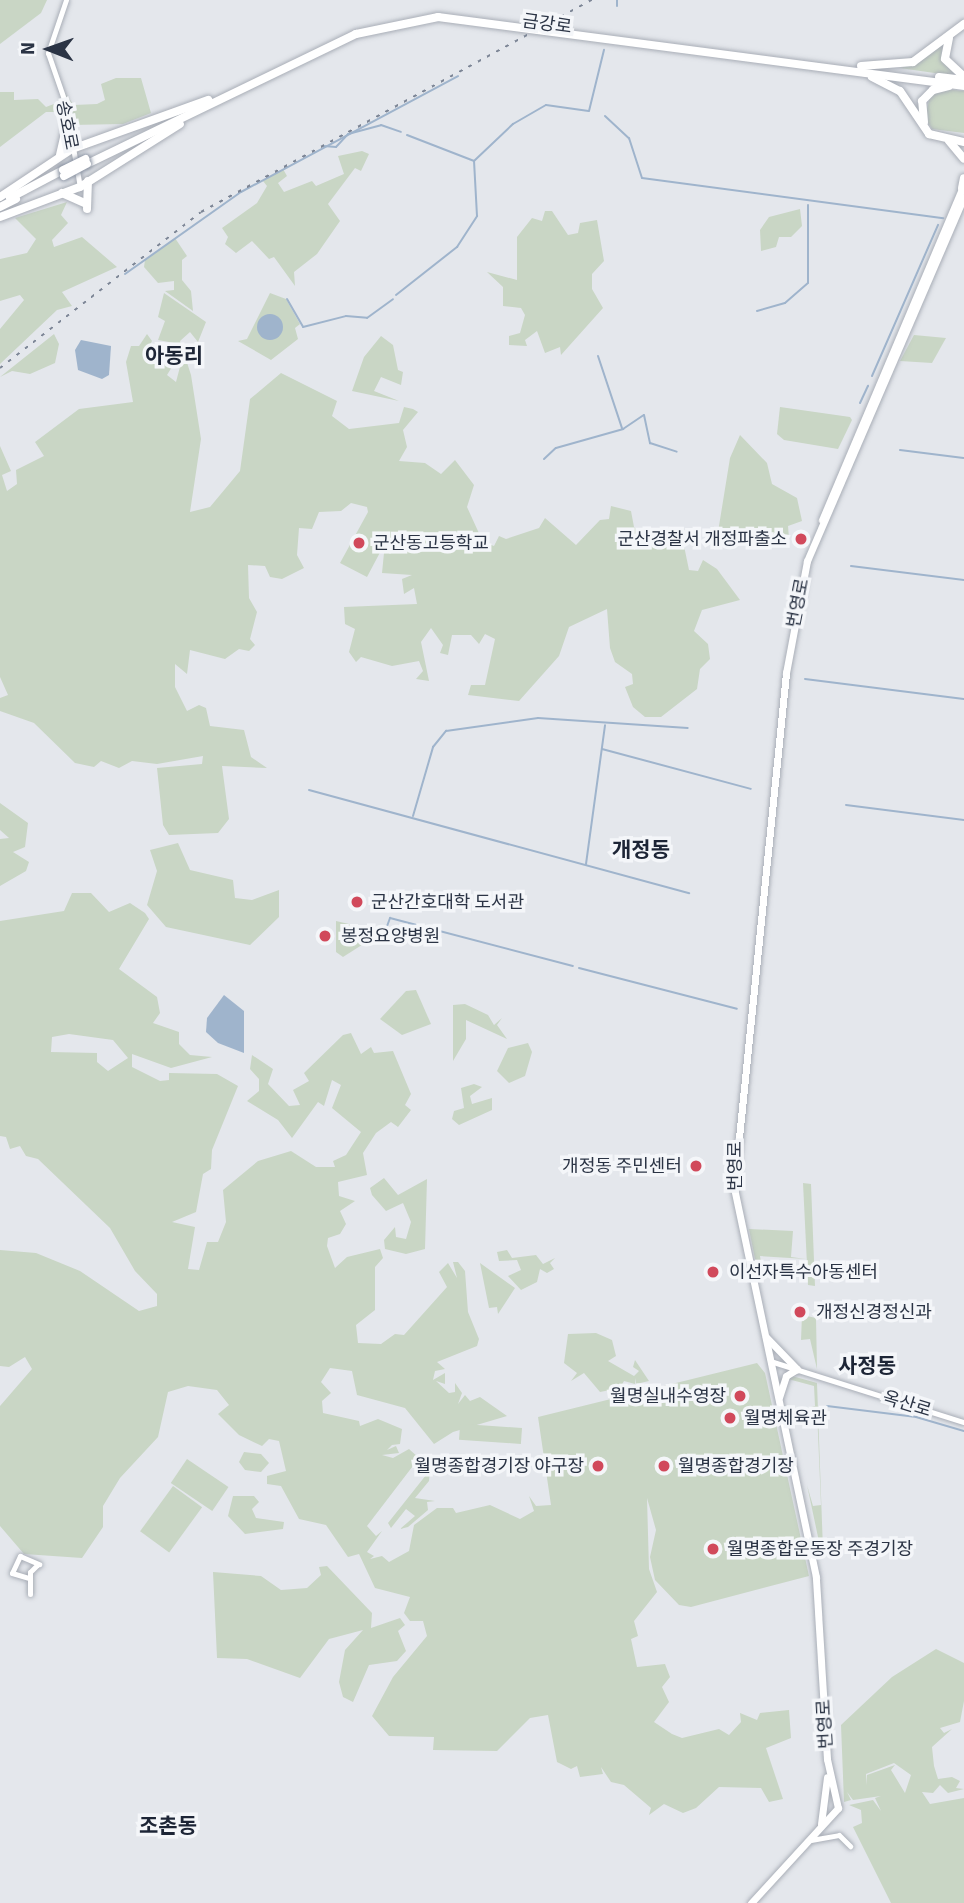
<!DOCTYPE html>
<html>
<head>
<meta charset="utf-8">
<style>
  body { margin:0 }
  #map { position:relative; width:964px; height:1903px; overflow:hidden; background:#e4e7ec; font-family:Signika,"Noto Sans KR",sans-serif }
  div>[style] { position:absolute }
  .green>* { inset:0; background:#c9d6c5; transform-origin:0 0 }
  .water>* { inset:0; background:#9fb4cc }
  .round { border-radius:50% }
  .stream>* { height:2px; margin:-1px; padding:0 1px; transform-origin:1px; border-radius:1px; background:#9fb4cc }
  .roads { filter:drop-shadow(0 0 2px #a9aeb7) drop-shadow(0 0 2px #a9aeb7) }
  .secondary>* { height:5px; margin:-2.5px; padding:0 2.5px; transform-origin:2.5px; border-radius:2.5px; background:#fff }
  .primary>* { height:7px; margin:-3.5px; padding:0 3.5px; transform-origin:3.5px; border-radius:3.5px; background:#fff }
  .highway>* { height:8px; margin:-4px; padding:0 4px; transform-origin:4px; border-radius:4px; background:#fff }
  .rail>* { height:2px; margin-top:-1px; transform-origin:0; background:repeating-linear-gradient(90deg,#7d8696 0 3.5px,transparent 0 10.5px) }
  .bridges { filter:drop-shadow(0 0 2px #8b94a3) drop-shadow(0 0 2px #8b94a3) }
  .highway-bridge>* { height:8px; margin:-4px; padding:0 4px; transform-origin:4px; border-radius:4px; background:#fff }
  .dots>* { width:19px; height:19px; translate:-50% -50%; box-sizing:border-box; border:4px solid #f4f6f9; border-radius:50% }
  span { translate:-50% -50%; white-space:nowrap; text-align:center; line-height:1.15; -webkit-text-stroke:7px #f4f6f9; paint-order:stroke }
  .street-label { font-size:18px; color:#2b3445 }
  .poi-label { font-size:18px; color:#2b3445 }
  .right { translate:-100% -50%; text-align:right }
  .left { translate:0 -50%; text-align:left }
  .quarter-label { font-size:21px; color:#1d2536; font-weight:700 }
  .north { position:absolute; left:14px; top:14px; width:70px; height:70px; -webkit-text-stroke:5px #f4f6f9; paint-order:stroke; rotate:271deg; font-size:19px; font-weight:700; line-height:28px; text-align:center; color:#2b3445 }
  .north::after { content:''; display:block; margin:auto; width:24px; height:32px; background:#2b3445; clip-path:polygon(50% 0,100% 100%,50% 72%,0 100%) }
</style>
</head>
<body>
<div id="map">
  <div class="green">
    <i style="clip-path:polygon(0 0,47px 0,41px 13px,0 44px)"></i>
    <i style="clip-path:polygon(943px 44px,941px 56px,955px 76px,900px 68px,917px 63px)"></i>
    <i style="clip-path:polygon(116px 78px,141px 78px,151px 113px,123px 124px,71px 125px,64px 92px,74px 105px,97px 104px,105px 100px,101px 84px)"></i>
    <i style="clip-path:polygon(943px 89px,964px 91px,964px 133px,932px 129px,925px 118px,930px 96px)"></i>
    <i style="clip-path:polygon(0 92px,14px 92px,14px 100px,38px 99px,46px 107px,59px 102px,61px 112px,46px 112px,0 147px)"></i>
    <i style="clip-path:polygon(362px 151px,369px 154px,361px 171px,355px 168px,328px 204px,340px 221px,317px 254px,294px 272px,295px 286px,274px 257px,269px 259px,252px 241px,236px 253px,225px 244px,228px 237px,222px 228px,257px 203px,267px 186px,263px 181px,283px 169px,287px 176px,278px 183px,284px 192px,312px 181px,316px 186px,344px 174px,338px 156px)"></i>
    <i style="clip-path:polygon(67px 202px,61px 215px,68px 223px,52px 240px,54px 247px,82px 237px,117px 267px,62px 292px,72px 306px,57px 310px,0 364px,0 329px,24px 300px,20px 295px,0 301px,0 259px,27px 253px,36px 239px,15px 218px)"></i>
    <i style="clip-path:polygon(800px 209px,802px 226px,791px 237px,779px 237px,776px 247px,761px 251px,760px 230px,769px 217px)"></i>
    <i style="clip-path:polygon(545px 211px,552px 211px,568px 235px,578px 233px,580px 223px,597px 220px,604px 261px,592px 274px,592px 289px,603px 308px,561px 355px,560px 347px,545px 353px,537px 331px,525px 340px,527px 346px,509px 345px,509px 336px,520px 333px,525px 315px,521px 308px,503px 306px,503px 287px,487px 272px,517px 280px,517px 237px,532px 218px,542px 221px)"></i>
    <i style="clip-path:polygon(175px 238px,187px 256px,182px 260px,182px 280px,191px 291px,193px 311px,165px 291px,174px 290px,174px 281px,158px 283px,144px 267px,145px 260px)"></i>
    <i style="clip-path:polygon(164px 293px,206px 322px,198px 342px,190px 332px,180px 341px,191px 375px,201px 439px,190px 512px,210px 507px,240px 471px,250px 399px,281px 373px,337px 401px,332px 416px,349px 429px,399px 423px,404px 407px,413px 409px,418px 412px,403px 430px,407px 447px,399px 461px,425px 463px,441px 474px,455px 460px,474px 485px,467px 507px,483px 542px,494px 546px,499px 536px,506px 539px,539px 528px,545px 518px,576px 545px,600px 520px,609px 519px,611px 506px,631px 511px,634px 527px,642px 533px,654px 530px,683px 541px,689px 570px,698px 571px,703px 560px,717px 569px,740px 600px,702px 610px,694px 631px,708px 644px,710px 659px,700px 669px,697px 689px,661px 717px,645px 717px,633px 707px,625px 687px,633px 684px,632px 674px,615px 662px,610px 648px,607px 609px,569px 627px,559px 656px,519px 701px,468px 695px,471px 685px,485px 685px,495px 639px,485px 634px,479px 644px,471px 635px,452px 635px,448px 655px,440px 653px,443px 645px,431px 628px,421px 642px,429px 681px,416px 679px,423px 671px,419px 661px,392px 666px,361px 657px,356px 662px,349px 652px,355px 629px,345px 624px,344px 607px,417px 604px,414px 588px,404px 594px,402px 579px,412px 575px,382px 573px,385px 543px,367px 577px,340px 563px,368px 512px,367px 507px,351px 503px,341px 511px,319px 512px,312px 529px,299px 528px,297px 555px,304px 568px,282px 579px,270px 577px,265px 566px,248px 565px,249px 598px,257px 612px,250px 639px,255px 645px,249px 651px,239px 649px,225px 659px,190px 650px,187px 674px,175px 664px,175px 687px,187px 711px,199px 705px,206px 708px,210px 726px,244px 730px,251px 757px,267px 768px,222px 766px,229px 819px,218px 833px,169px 835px,163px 825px,157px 768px,202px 764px,203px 756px,157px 764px,132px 761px,119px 768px,101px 761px,94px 767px,75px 763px,34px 723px,0 711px,0 698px,8px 695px,0 677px,0 446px,11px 471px,2px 475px,7px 491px,17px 484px,16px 470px,44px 456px,35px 442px,79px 409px,133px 402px,126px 362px,131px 346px,139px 346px,147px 334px,152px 341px,146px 352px,153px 349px,158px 360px,175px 362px,167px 375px,176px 382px,181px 363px,173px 357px,174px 343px,158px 340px,165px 321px,158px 317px)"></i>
    <i style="clip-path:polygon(270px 293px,286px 299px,300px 324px,295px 328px,298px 339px,271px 360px,238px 341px,247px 339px)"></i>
    <i style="clip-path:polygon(54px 334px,59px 344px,55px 363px,30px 374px,12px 371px,0 377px)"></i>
    <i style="clip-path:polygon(914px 335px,946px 338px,932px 363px,900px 361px)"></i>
    <i style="clip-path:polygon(381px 336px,393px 345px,398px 370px,403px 372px,401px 385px,381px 377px,374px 391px,399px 401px,352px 391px,364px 357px)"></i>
    <i style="clip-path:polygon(780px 407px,850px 417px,852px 420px,838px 449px,784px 440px,777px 434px)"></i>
    <i style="clip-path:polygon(740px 435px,767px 463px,772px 484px,797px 498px,802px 521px,788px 526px,789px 538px,754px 530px,747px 534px,749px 542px,739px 543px,737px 530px,718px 532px,730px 458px)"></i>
    <i style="clip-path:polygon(0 803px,28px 823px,25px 847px,13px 852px,29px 862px,26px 871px,0 886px,0 839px,9px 838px,0 830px)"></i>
    <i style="clip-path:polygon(178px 843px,190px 870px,233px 880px,235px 898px,252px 900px,279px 890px,279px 917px,250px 945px,166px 927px,147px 905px,157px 871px,150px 850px)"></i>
    <i style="clip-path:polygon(evenodd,72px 893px,91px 893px,109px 912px,130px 903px,145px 913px,149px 919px,119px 969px,157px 997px,160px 1013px,153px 1023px,179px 1032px,179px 1044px,190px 1055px,212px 1057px,171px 1068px,132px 1054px,132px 1067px,160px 1081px,169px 1080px,169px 1073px,217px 1074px,238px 1086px,212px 1150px,211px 1169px,203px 1174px,196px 1212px,172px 1222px,195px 1227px,188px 1269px,199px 1270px,207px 1242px,218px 1242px,226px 1222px,223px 1190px,258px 1161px,291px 1151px,316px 1167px,335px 1167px,333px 1161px,346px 1155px,361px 1132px,332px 1108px,341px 1085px,332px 1080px,324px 1106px,318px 1102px,292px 1138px,278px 1120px,247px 1101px,259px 1091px,259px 1079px,250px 1069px,252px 1055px,273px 1069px,268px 1084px,289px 1106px,300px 1105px,293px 1090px,309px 1081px,304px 1073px,343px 1035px,351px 1033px,361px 1054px,371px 1047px,374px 1053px,393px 1051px,411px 1094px,405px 1105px,411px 1110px,398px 1127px,391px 1122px,376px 1133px,363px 1153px,367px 1175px,338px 1182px,339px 1196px,355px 1201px,340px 1211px,346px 1224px,340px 1234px,328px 1238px,327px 1246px,335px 1268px,347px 1257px,380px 1249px,383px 1258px,375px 1267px,375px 1310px,356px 1325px,358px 1343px,381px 1344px,395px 1334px,404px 1335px,447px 1287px,439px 1272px,448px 1263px,457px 1278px,453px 1262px,458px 1262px,465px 1271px,468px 1312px,479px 1339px,477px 1346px,437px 1362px,445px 1369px,435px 1371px,433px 1380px,445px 1373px,445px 1384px,436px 1381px,449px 1393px,455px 1392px,455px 1383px,462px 1393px,458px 1404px,465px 1395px,470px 1401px,480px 1397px,507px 1416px,453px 1432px,434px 1444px,405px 1408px,357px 1395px,352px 1371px,330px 1368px,321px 1382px,331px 1393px,322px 1401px,323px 1413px,359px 1421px,360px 1426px,378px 1419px,402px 1429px,400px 1444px,392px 1445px,387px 1450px,396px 1446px,399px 1453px,382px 1455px,393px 1458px,409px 1449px,419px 1458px,367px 1526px,376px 1536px,382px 1531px,367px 1552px,374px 1556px,370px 1559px,382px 1556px,389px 1562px,409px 1551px,414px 1525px,437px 1508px,453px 1508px,456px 1513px,490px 1505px,520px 1519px,534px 1511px,529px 1496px,536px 1506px,551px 1505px,538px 1417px,757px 1363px,765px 1373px,809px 1576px,691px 1607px,679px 1605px,655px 1580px,650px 1557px,656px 1530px,647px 1498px,649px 1569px,657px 1592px,634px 1621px,638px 1636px,631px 1639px,637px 1667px,665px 1664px,670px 1677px,662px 1687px,669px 1702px,654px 1722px,672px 1734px,682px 1738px,719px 1729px,729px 1735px,741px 1722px,740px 1713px,757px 1720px,760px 1713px,789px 1710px,791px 1738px,766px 1748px,783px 1799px,769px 1802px,761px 1788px,719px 1787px,696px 1808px,683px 1813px,664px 1804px,649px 1815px,651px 1808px,624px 1785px,611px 1782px,601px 1767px,603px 1774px,580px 1777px,577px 1766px,571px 1769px,557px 1762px,548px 1715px,530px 1718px,497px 1751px,433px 1750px,434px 1737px,389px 1736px,372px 1716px,393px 1677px,427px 1636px,423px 1621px,410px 1621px,404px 1613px,410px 1597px,375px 1588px,359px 1554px,348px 1557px,326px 1525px,299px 1519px,281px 1486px,267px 1484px,267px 1476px,286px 1471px,279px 1441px,269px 1439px,262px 1446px,239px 1435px,218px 1414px,229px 1405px,217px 1390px,188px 1386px,168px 1392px,158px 1437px,120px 1478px,103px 1506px,103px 1527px,82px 1558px,24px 1554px,0 1526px,0 1406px,32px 1369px,25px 1357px,9px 1367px,0 1366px,0 1250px,36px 1253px,80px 1271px,139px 1311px,157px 1306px,157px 1294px,135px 1271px,110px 1228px,38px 1159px,26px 1156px,20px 1146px,10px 1149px,6px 1137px,0 1136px,0 921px,64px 911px,72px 893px,69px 1034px,113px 1040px,128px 1058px,108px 1071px,97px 1062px,97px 1053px,51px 1052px,52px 1037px,69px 1034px)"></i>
    <i style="clip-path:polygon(336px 921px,362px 927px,376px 936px,343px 957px,336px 952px)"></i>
    <i style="clip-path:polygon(416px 990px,431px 1024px,402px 1035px,380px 1019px,406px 991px)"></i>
    <i style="clip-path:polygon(465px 1004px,488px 1015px,494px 1025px,502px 1018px,497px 1025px,507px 1039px,466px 1020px,466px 1039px,453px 1061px,453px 1005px)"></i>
    <i style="clip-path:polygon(528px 1043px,532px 1052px,525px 1076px,509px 1083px,497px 1071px,508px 1048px)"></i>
    <i style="clip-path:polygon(474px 1084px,482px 1087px,470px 1096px,472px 1104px,492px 1098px,492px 1110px,459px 1125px,452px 1119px,454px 1111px,464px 1108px,461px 1088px)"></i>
    <i style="clip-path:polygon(384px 1178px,398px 1195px,427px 1179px,425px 1249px,406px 1254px,385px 1249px,384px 1240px,395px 1227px,396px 1237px,406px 1239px,411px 1222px,403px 1203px,386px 1211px,372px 1195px,370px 1188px)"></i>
    <i style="clip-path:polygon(803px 1183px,811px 1184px,815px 1286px,808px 1285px)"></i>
    <i style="clip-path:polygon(749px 1229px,793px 1231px,791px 1257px,806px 1259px,760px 1256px,762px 1268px,757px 1269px)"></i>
    <i style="clip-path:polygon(507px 1250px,512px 1258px,536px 1255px,543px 1264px,555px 1258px,550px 1263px,554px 1269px,547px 1273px,540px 1269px,537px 1282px,521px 1290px,508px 1276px,521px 1270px,517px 1260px,499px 1261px,497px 1252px)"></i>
    <i style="clip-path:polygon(480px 1263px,515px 1288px,498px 1314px,497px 1307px,489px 1308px)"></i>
    <i style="clip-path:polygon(802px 1315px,816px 1318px,817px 1369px,810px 1339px,801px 1340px)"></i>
    <i style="clip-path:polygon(596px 1333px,612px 1340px,616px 1356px,608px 1361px,634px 1376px,639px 1371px,633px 1367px,635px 1360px,649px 1381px,636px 1384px,635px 1378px,635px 1384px,624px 1381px,620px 1388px,600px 1392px,584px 1373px,571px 1381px,577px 1373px,564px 1363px,568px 1334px)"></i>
    <i style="clip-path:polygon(792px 1376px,817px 1383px,823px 1550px,821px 1551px,807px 1485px,813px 1506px,821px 1505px,817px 1410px,808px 1408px,815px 1406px,814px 1386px,788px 1379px)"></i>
    <i style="left:522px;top:1428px;width:16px;height:62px;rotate:94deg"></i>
    <i style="clip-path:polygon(244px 1452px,261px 1454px,269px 1463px,261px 1472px,245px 1470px,239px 1462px)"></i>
    <i style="left:187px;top:1459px;width:50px;height:29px;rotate:34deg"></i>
    <i style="clip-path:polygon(430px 1470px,429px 1481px,415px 1498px,435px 1501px,427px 1502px,428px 1510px,408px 1527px,400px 1529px,415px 1516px,406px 1509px,391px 1528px,388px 1523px)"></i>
    <i style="left:173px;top:1486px;width:36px;height:56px;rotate:36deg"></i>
    <i style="clip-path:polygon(233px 1496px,254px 1496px,259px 1502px,252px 1509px,256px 1518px,284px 1522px,283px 1529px,245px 1534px,228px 1516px)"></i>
    <i style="clip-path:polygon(327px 1566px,372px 1613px,371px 1628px,400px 1618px,405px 1625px,398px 1631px,406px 1651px,397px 1661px,369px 1665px,353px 1702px,343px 1697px,339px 1682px,345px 1650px,363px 1630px,329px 1639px,300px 1678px,247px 1659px,217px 1658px,213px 1572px,261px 1576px,281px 1590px,307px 1588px,321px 1575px,319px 1567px)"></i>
    <i style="clip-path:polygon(evenodd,936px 1649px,964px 1663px,964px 1701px,960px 1722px,940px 1728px,944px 1733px,952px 1729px,932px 1747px,934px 1766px,938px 1779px,952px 1777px,960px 1781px,956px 1788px,964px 1789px,948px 1793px,940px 1785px,933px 1793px,922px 1792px,930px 1804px,964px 1798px,964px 1903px,891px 1903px,853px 1827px,862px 1823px,861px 1810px,849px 1805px,873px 1800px,881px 1811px,875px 1798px,881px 1796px,853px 1800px,847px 1792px,851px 1800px,844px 1802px,841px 1725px,892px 1677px,936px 1649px,894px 1763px,911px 1775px,905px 1793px,891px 1770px,895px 1765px,867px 1775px,867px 1785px,866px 1774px,894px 1763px)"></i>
  </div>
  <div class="water">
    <i class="round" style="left:257px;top:314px;width:26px;height:26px"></i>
    <i style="clip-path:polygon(81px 340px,111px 346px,109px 375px,102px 379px,78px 370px,75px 350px)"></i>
    <i style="clip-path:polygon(224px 995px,244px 1011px,244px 1053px,218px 1043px,206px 1032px,207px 1018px)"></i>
  </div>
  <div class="stream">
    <i style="left:617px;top:6px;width:6px;rotate:-90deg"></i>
    <i style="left:605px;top:116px;width:33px;rotate:43deg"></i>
    <i style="left:629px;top:138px;width:42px;rotate:72deg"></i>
    <i style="left:642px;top:178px;width:304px;rotate:7.6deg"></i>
    <i style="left:407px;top:135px;width:72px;rotate:21.2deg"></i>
    <i style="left:324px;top:146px;width:12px;rotate:5deg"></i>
    <i style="left:336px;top:147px;width:18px;rotate:-47deg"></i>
    <i style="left:348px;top:134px;width:34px;rotate:-15deg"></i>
    <i style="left:381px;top:125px;width:21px;rotate:19deg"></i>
    <i style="left:125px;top:274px;width:142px;rotate:-35.3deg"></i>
    <i style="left:241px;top:192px;width:246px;rotate:-28.1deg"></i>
    <i style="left:396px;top:295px;width:78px;rotate:-38.2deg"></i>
    <i style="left:457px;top:247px;width:37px;rotate:-57deg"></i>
    <i style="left:477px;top:216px;width:55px;rotate:-93.1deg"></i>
    <i style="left:474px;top:161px;width:54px;rotate:-43.5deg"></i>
    <i style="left:513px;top:124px;width:38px;rotate:-30deg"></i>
    <i style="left:546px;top:105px;width:43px;rotate:7.9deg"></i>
    <i style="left:589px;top:111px;width:63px;rotate:-76.2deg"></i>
    <i style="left:287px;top:299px;width:32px;rotate:60deg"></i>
    <i style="left:303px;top:327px;width:44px;rotate:-14.3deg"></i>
    <i style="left:346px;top:316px;width:21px;rotate:5deg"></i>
    <i style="left:367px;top:318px;width:32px;rotate:-36deg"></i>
    <i style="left:757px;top:311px;width:29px;rotate:-16deg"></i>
    <i style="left:785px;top:303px;width:30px;rotate:-41deg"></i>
    <i style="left:808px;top:283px;width:78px;rotate:-90deg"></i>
    <i style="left:598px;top:356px;width:76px;rotate:71.6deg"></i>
    <i style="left:872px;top:376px;width:165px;rotate:-66.4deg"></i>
    <i style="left:860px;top:403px;width:19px;rotate:-65deg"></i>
    <i style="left:900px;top:450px;width:64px;rotate:7.1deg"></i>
    <i style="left:544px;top:459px;width:16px;rotate:-43deg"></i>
    <i style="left:556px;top:448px;width:70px;rotate:-15.8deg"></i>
    <i style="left:623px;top:429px;width:25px;rotate:-34deg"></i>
    <i style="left:644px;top:415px;width:29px;rotate:78deg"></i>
    <i style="left:650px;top:443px;width:28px;rotate:18deg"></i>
    <i style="left:851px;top:566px;width:114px;rotate:7.1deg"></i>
    <i style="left:805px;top:679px;width:160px;rotate:7.2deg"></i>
    <i style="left:602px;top:749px;width:154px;rotate:15deg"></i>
    <i style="left:309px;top:790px;width:394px;rotate:15.2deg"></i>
    <i style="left:846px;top:805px;width:119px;rotate:7.2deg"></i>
    <i style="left:413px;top:816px;width:72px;rotate:-73.8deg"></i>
    <i style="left:433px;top:747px;width:21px;rotate:-51deg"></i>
    <i style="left:446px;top:731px;width:93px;rotate:-8deg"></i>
    <i style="left:538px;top:718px;width:150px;rotate:3.8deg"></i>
    <i style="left:586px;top:864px;width:140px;rotate:-82.2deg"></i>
    <i style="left:386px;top:929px;width:12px;rotate:-70deg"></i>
    <i style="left:390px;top:918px;width:189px;rotate:14.7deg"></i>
    <i style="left:579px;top:968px;width:163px;rotate:14.5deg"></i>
    <i style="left:827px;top:1406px;width:90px;rotate:7deg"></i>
    <i style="left:916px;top:1417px;width:50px;rotate:16.3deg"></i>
  </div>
  <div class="roads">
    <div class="secondary">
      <i style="left:66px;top:0;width:56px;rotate:108.8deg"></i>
      <i style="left:48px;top:53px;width:52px;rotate:70.9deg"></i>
      <i style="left:65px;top:102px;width:86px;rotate:80deg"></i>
      <i style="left:770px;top:1361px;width:203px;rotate:17.5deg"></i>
      <i style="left:12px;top:1573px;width:19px;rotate:-65deg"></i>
      <i style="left:20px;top:1556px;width:21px;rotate:23deg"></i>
      <i style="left:12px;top:1573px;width:17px;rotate:17deg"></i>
      <i style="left:30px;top:1594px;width:22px;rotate:-90deg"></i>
      <i style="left:30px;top:1572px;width:10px;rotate:-45deg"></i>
      <i style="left:811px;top:1840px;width:28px;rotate:-10deg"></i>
      <i style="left:839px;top:1835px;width:16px;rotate:45deg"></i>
    </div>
    <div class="primary">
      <i style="left:822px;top:520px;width:365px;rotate:-67.1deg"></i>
      <i style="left:766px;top:1337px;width:45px;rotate:45.9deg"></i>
      <i style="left:797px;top:1369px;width:13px;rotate:148deg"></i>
      <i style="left:786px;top:1376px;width:22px;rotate:108deg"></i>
      <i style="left:821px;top:1824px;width:47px;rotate:-82.7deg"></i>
      <i style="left:751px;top:1903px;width:129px;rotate:-47.5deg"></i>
      <i style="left:838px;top:1808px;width:50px;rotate:-102.7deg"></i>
      <i style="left:827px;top:1759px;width:182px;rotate:-93.5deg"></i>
      <i style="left:816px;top:1577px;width:399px;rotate:-101.9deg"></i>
      <i style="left:734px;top:1187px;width:517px;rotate:-84.22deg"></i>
      <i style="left:786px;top:673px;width:114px;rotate:-79.4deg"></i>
      <i style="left:807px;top:561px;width:396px;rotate:-66.7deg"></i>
    </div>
    <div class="highway">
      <i style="left:949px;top:38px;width:21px;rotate:101deg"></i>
      <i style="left:945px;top:59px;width:26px;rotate:43deg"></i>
      <i style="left:861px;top:66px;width:52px;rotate:-4.4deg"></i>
      <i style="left:913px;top:62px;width:64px;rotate:-36.7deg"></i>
      <i style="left:872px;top:77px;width:31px;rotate:27deg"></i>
      <i style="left:900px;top:91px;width:52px;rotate:56deg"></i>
      <i style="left:929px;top:134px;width:35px;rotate:13deg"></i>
      <i style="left:939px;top:77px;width:25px;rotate:7deg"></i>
      <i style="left:924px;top:122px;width:21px;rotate:-95deg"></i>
      <i style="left:922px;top:101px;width:16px;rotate:-45deg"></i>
      <i style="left:933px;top:90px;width:16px;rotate:-14deg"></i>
      <i style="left:949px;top:141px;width:23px;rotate:50deg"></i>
      <i style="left:60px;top:155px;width:35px;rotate:-77deg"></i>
      <i style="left:87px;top:164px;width:299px;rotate:-25.8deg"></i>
      <i style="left:356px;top:34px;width:84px;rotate:-11.7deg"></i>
      <i style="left:438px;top:17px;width:531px;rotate:7.47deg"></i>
      <i style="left:962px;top:188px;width:10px;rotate:-79deg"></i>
      <i style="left:62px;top:193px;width:24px;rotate:24deg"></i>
      <i style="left:0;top:197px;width:87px;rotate:-33.7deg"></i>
      <i style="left:72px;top:149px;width:145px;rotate:-19.8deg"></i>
      <i style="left:10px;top:198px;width:60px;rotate:-27.8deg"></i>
      <i style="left:0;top:207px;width:18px;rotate:-27deg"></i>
      <i style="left:87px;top:209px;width:28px;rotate:-88deg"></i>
      <i style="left:0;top:217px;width:85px;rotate:-20.6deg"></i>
      <i style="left:80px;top:187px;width:118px;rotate:-32.2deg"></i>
    </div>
  </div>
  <div class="rail">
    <i style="left:0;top:368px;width:254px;rotate:-37.8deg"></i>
    <i style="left:201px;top:212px;width:445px;rotate:-28.5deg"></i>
  </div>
  <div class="bridges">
    <div class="highway-bridge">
      <i style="left:63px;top:170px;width:25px;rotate:-26deg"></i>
      <i style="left:64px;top:176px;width:26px;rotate:-28deg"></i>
    </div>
  </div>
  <div class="dots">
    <i style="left:801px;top:539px;background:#d1495b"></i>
    <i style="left:359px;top:543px;background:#d1495b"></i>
    <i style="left:357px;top:902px;background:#d1495b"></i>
    <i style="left:325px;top:936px;background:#d1495b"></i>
    <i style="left:696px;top:1166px;background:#d1495b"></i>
    <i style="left:713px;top:1272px;background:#d1495b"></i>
    <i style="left:800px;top:1312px;background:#d1495b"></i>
    <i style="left:740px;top:1396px;background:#d1495b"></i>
    <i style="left:730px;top:1418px;background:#d1495b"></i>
    <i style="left:598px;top:1466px;background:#d1495b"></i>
    <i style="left:664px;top:1466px;background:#d1495b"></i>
    <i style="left:713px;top:1549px;background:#d1495b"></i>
  </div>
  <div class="street-label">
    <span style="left:547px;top:24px;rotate:8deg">금강로</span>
    <span style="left:67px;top:125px;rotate:79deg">송호로</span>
    <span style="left:798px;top:603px;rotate:-79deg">번영로</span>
    <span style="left:735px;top:1166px;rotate:-90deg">번영로</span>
    <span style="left:907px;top:1404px;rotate:17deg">옥산로</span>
    <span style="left:825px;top:1724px;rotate:-93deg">번영로</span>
  </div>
  <div class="poi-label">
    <span class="right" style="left:787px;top:539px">군산경찰서 개정파출소</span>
    <span class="left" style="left:373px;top:543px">군산동고등학교</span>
    <span class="left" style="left:371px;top:902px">군산간호대학 도서관</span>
    <span class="left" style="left:341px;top:936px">봉정요양병원</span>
    <span class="right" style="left:682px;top:1166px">개정동 주민센터</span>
    <span class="left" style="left:729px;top:1272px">이선자특수아동센터</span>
    <span class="left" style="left:816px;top:1312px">개정신경정신과</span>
    <span class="right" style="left:726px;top:1396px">월명실내수영장</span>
    <span class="left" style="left:744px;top:1418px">월명체육관</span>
    <span class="right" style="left:584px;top:1466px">월명종합경기장 야구장</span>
    <span class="left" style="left:678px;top:1466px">월명종합경기장</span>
    <span class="left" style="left:727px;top:1549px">월명종합운동장 주경기장</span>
  </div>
  <div class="quarter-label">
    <span style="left:174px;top:356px">아동리</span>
    <span style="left:641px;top:850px">개정동</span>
    <span style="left:867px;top:1366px">사정동</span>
    <span style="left:168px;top:1826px">조촌동</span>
  </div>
  <div class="north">N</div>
</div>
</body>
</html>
